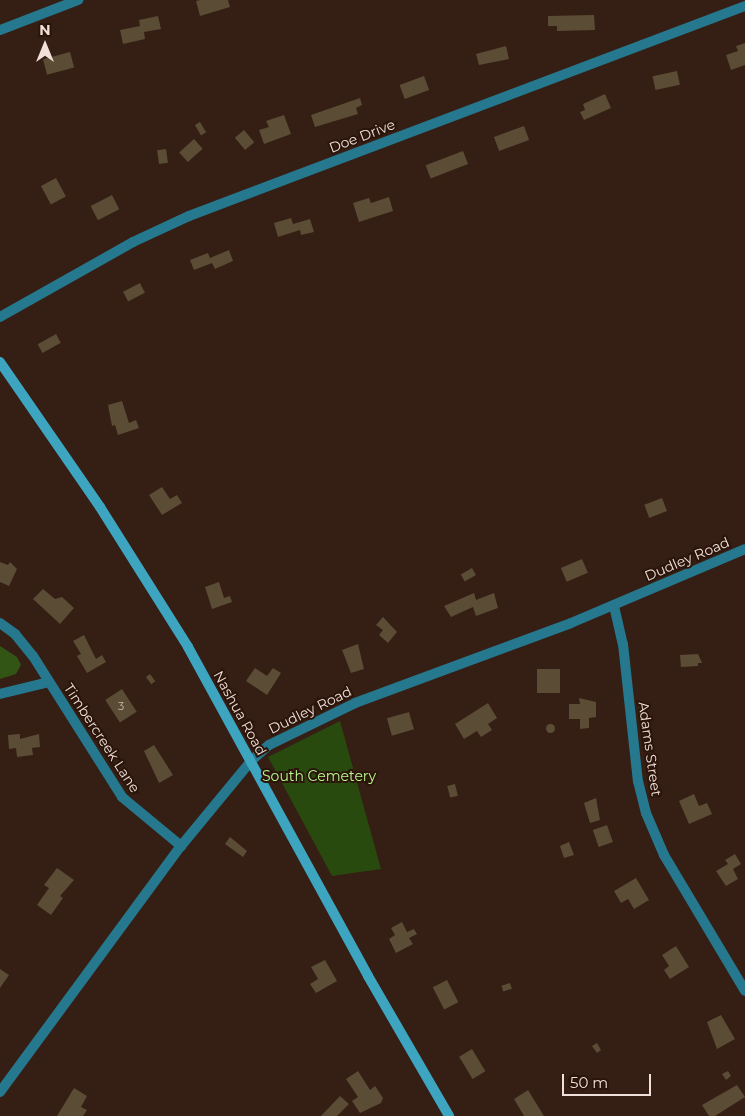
<!DOCTYPE html>
<html>
<head>
<meta charset="utf-8">
<style>
  body { margin:0 }
  #map { position:relative; width:745px; height:1116px; overflow:hidden; background:#351e14; font-family:Montserrat,sans-serif }
  div>[style] { position:absolute }
  .green>* { inset:0; background:#294a0f }
  .forest>* { inset:0; background:#325516 }
  .building>* { inset:0; background:#5b4c35; transform-origin:0 0 }
  .round { border-radius:50% }
  .street>* { height:10px; margin:-5px; padding:0 5px; transform-origin:5px; border-radius:5px; background:#25788d }
  .secondary>* { height:10px; margin:-5px; padding:0 5px; transform-origin:5px; border-radius:5px; background:#3da5bf }
  span { translate:-50% -50%; white-space:nowrap; text-align:center; line-height:1.15; -webkit-text-stroke:4px #2b150b; paint-order:stroke }
  .number-label { font-size:11px; color:#cbbbb0 }
  .number-label span { -webkit-text-stroke-width:0 }
  .street-label { font-size:14px; color:#f0e0d9 }
  .park-label { font-size:14px; color:#b7fa8d }
  .north { position:absolute; left:20px; top:20px; width:50px; height:50px; -webkit-text-stroke:4px #2b150b; paint-order:stroke; rotate:0deg; font-size:14px; font-weight:700; line-height:20px; text-align:center; color:#f0e0d9 }
  .north::after { content:''; display:block; margin:auto; width:18px; height:22px; background:#f0e0d9; clip-path:polygon(50% 0,100% 100%,50% 72%,0 100%) }
  .scale { position:absolute; left:562px; top:1074px; width:89px; height:22px; box-sizing:border-box; border:2px solid #f0e0d9; border-top:0; padding-left:6px; font-size:15px; line-height:18px; white-space:nowrap; color:#f0e0d9; -webkit-text-stroke:4px #2b150b; paint-order:stroke }
</style>
</head>
<body>
<div id="map">
  <div class="green">
    <i style="clip-path:polygon(340px 721px,381px 869px,332px 876px,268px 757px)"></i>
  </div>
  <div class="forest">
    <i style="clip-path:polygon(0 646px,17px 657px,21px 665px,16px 674px,0 679px)"></i>
  </div>
  <div class="building">
    <i style="clip-path:polygon(200px 0,228px 0,230px 7px,200px 16px,196px 1px)"></i>
    <i style="clip-path:polygon(594px 15px,595px 30px,557px 31px,557px 26px,548px 26px,548px 16px)"></i>
    <i style="clip-path:polygon(158px 16px,161px 29px,144px 32px,145px 39px,123px 44px,120px 30px,140px 26px,139px 20px)"></i>
    <i style="clip-path:polygon(745px 43px,745px 65px,731px 70px,726px 55px,738px 51px,736px 46px)"></i>
    <i style="clip-path:polygon(506px 46px,509px 59px,479px 65px,476px 54px)"></i>
    <i style="left:70px;top:52px;width:16px;height:28px;rotate:75deg"></i>
    <i style="left:677px;top:71px;width:14px;height:25px;rotate:78deg"></i>
    <i style="left:424px;top:76px;width:15px;height:26px;rotate:70deg"></i>
    <i style="clip-path:polygon(605px 94px,611px 108px,584px 120px,580px 112px,585px 110px,583px 104px)"></i>
    <i style="clip-path:polygon(360px 98px,362px 105px,356px 108px,358px 114px,315px 127px,311px 115px)"></i>
    <i style="clip-path:polygon(284px 115px,291px 134px,264px 144px,259px 130px,269px 127px,266px 121px)"></i>
    <i style="left:200px;top:122px;width:12px;height:6px;rotate:59deg"></i>
    <i style="left:524px;top:126px;width:15px;height:32px;rotate:70deg"></i>
    <i style="left:244px;top:130px;width:16px;height:12px;rotate:50deg"></i>
    <i style="left:194px;top:139px;width:13px;height:20px;rotate:48deg"></i>
    <i style="left:166px;top:149px;width:14px;height:9px;rotate:82deg"></i>
    <i style="left:463px;top:151px;width:14px;height:40px;rotate:69deg"></i>
    <i style="left:56px;top:178px;width:21px;height:17px;rotate:62deg"></i>
    <i style="left:112px;top:195px;width:16px;height:24px;rotate:63deg"></i>
    <i style="clip-path:polygon(389px 197px,393px 211px,359px 222px,353px 203px,369px 198px,371px 203px)"></i>
    <i style="clip-path:polygon(291px 218px,293px 224px,310px 219px,314px 232px,301px 235px,300px 230px,278px 237px,274px 223px)"></i>
    <i style="clip-path:polygon(229px 250px,233px 261px,215px 269px,212px 263px,194px 270px,190px 260px,208px 253px,210px 258px)"></i>
    <i style="left:140px;top:283px;width:11px;height:19px;rotate:63deg"></i>
    <i style="left:56px;top:334px;width:10px;height:21px;rotate:61deg"></i>
    <i style="clip-path:polygon(122px 401px,129px 423px,136px 420px,139px 428px,118px 435px,115px 425px,112px 426px,108px 405px)"></i>
    <i style="clip-path:polygon(162px 487px,170px 499px,177px 495px,182px 503px,162px 515px,149px 495px)"></i>
    <i style="left:662px;top:498px;width:14px;height:19px;rotate:69deg"></i>
    <i style="left:582px;top:559px;width:15px;height:23px;rotate:67deg"></i>
    <i style="clip-path:polygon(0 562px,8px 565px,10px 562px,17px 569px,9px 586px,0 582px)"></i>
    <i style="left:472px;top:568px;width:8px;height:13px;rotate:60deg"></i>
    <i style="clip-path:polygon(219px 582px,224px 598px,230px 596px,232px 602px,212px 609px,205px 587px)"></i>
    <i style="clip-path:polygon(43px 589px,55px 599px,62px 597px,74px 608px,60px 624px,33px 599px)"></i>
    <i style="clip-path:polygon(474px 593px,476px 600px,494px 593px,498px 608px,476px 616px,473px 607px,451px 617px,444px 606px)"></i>
    <i style="clip-path:polygon(383px 617px,397px 632px,388px 643px,379px 635px,383px 630px,376px 625px)"></i>
    <i style="clip-path:polygon(84px 635px,96px 659px,102px 655px,106px 662px,87px 673px,77px 656px,81px 654px,73px 641px)"></i>
    <i style="clip-path:polygon(358px 644px,364px 669px,351px 673px,342px 650px)"></i>
    <i style="clip-path:polygon(698px 654px,702px 663px,698px 663px,698px 666px,681px 667px,680px 655px)"></i>
    <i style="clip-path:polygon(255px 668px,267px 676px,273px 668px,281px 673px,267px 695px,246px 681px)"></i>
    <i style="left:537px;top:669px;width:23px;height:24px"></i>
    <i style="left:150px;top:674px;width:9px;height:5px;rotate:54deg"></i>
    <i style="left:122px;top:689px;width:27px;height:20px;rotate:57deg"></i>
    <i style="clip-path:polygon(579px 698px,596px 702px,596px 717px,589px 718px,589px 728px,580px 729px,580px 719px,569px 719px,569px 704px,580px 704px)"></i>
    <i style="clip-path:polygon(488px 703px,497px 718px,488px 724px,492px 730px,481px 737px,477px 731px,464px 739px,455px 724px)"></i>
    <i style="left:409px;top:712px;width:18px;height:23px;rotate:74deg"></i>
    <i class="round" style="left:545.5px;top:723.5px;width:9px;height:9px"></i>
    <i style="clip-path:polygon(20px 734px,20px 739px,39px 734px,40px 747px,32px 748px,33px 755px,17px 757px,16px 748px,9px 749px,8px 735px)"></i>
    <i style="clip-path:polygon(154px 745px,173px 775px,159px 783px,144px 751px)"></i>
    <i style="left:455px;top:784px;width:12px;height:8px;rotate:76deg"></i>
    <i style="clip-path:polygon(694px 794px,699px 806px,707px 803px,712px 814px,689px 824px,679px 801px)"></i>
    <i style="clip-path:polygon(596px 798px,600px 820px,590px 823px,584px 803px)"></i>
    <i style="left:607px;top:825px;width:18px;height:15px;rotate:71deg"></i>
    <i style="clip-path:polygon(230px 837px,247px 851px,243px 857px,225px 844px)"></i>
    <i style="clip-path:polygon(569px 842px,574px 855px,564px 858px,560px 846px)"></i>
    <i style="clip-path:polygon(735px 854px,741px 864px,733px 869px,738px 879px,726px 886px,716px 871px,728px 864px,725px 860px)"></i>
    <i style="clip-path:polygon(57px 868px,74px 880px,60px 896px,63px 898px,51px 915px,37px 905px,49px 888px,44px 885px)"></i>
    <i style="clip-path:polygon(636px 878px,649px 900px,634px 909px,628px 899px,621px 903px,614px 891px)"></i>
    <i style="clip-path:polygon(402px 922px,407px 932px,414px 929px,417px 934px,409px 938px,413px 944px,396px 953px,389px 939px,395px 935px,391px 928px)"></i>
    <i style="clip-path:polygon(676px 946px,689px 967px,670px 979px,664px 970px,669px 966px,662px 955px)"></i>
    <i style="clip-path:polygon(325px 960px,337px 981px,316px 993px,310px 984px,318px 979px,311px 967px)"></i>
    <i style="clip-path:polygon(0 969px,9px 975px,0 988px)"></i>
    <i style="left:447px;top:980px;width:25px;height:16px;rotate:63deg"></i>
    <i style="left:510px;top:983px;width:6px;height:9px;rotate:72deg"></i>
    <i style="clip-path:polygon(721px 1015px,735px 1039px,717px 1049px,707px 1022px)"></i>
    <i style="clip-path:polygon(597px 1043px,601px 1050px,597px 1053px,592px 1046px)"></i>
    <i style="left:472px;top:1049px;width:26px;height:15px;rotate:59deg"></i>
    <i style="clip-path:polygon(358px 1071px,370px 1090px,375px 1086px,383px 1098px,381px 1103px,360px 1113px,352px 1101px,358px 1097px,346px 1079px)"></i>
    <i style="clip-path:polygon(728px 1071px,731px 1076px,726px 1080px,722px 1074px)"></i>
    <i style="clip-path:polygon(737px 1085px,745px 1097px,715px 1116px,709px 1116px,702px 1105px)"></i>
    <i style="clip-path:polygon(74px 1088px,87px 1096px,81px 1107px,87px 1110px,83px 1116px,57px 1116px)"></i>
    <i style="clip-path:polygon(528px 1090px,544px 1116px,524px 1116px,514px 1099px)"></i>
    <i style="clip-path:polygon(340px 1096px,349px 1104px,337px 1116px,321px 1116px)"></i>
  </div>
  <div class="street">
    <i style="left:0;top:30px;width:84px;rotate:-21deg"></i>
    <i style="left:0;top:317px;width:153px;rotate:-29.4deg"></i>
    <i style="left:133px;top:242px;width:62px;rotate:-24.9deg"></i>
    <i style="left:189px;top:216px;width:594px;rotate:-20.69deg"></i>
    <i style="left:614px;top:606px;width:39px;rotate:77deg"></i>
    <i style="left:623px;top:644px;width:138px;rotate:83.8deg"></i>
    <i style="left:638px;top:781px;width:33px;rotate:76deg"></i>
    <i style="left:646px;top:813px;width:46px;rotate:66.8deg"></i>
    <i style="left:664px;top:855px;width:158px;rotate:59.2deg"></i>
    <i style="left:0;top:623px;width:19px;rotate:36deg"></i>
    <i style="left:15px;top:634px;width:28px;rotate:51deg"></i>
    <i style="left:33px;top:656px;width:167px;rotate:57.7deg"></i>
    <i style="left:122px;top:797px;width:77px;rotate:39.7deg"></i>
    <i style="left:0;top:694px;width:50px;rotate:-13.8deg"></i>
    <i style="left:0;top:1092px;width:305px;rotate:-53.7deg"></i>
    <i style="left:181px;top:846px;width:110px;rotate:-50.5deg"></i>
    <i style="left:251px;top:761px;width:24px;rotate:-42deg"></i>
    <i style="left:269px;top:745px;width:96px;rotate:-26deg"></i>
    <i style="left:355px;top:703px;width:230px;rotate:-20.3deg"></i>
    <i style="left:571px;top:623px;width:189px;rotate:-23deg"></i>
  </div>
  <div class="secondary">
    <i style="left:0;top:362px;width:176px;rotate:55.4deg"></i>
    <i style="left:100px;top:507px;width:165px;rotate:57.8deg"></i>
    <i style="left:188px;top:647px;width:375px;rotate:61.3deg"></i>
    <i style="left:368px;top:976px;width:162px;rotate:59.9deg"></i>
  </div>
  <div class="number-label">
    <span style="left:121px;top:706px">3</span>
  </div>
  <div class="street-label">
    <span style="left:362px;top:136px;rotate:-21deg">Doe Drive</span>
    <span style="left:687px;top:559px;rotate:-23deg">Dudley Road</span>
    <span style="left:310px;top:710px;rotate:-26deg">Dudley Road</span>
    <span style="left:240px;top:713px;rotate:61deg">Nashua Road</span>
    <span style="left:102px;top:738px;rotate:57deg">Timbercreek Lane</span>
    <span style="left:650px;top:749px;rotate:82deg">Adams Street</span>
  </div>
  <div class="park-label">
    <span style="left:319px;top:776px">South Cemetery</span>
  </div>
  <div class="north">N</div>
  <div class="scale">50 m</div>
</div>
</body>
</html>
